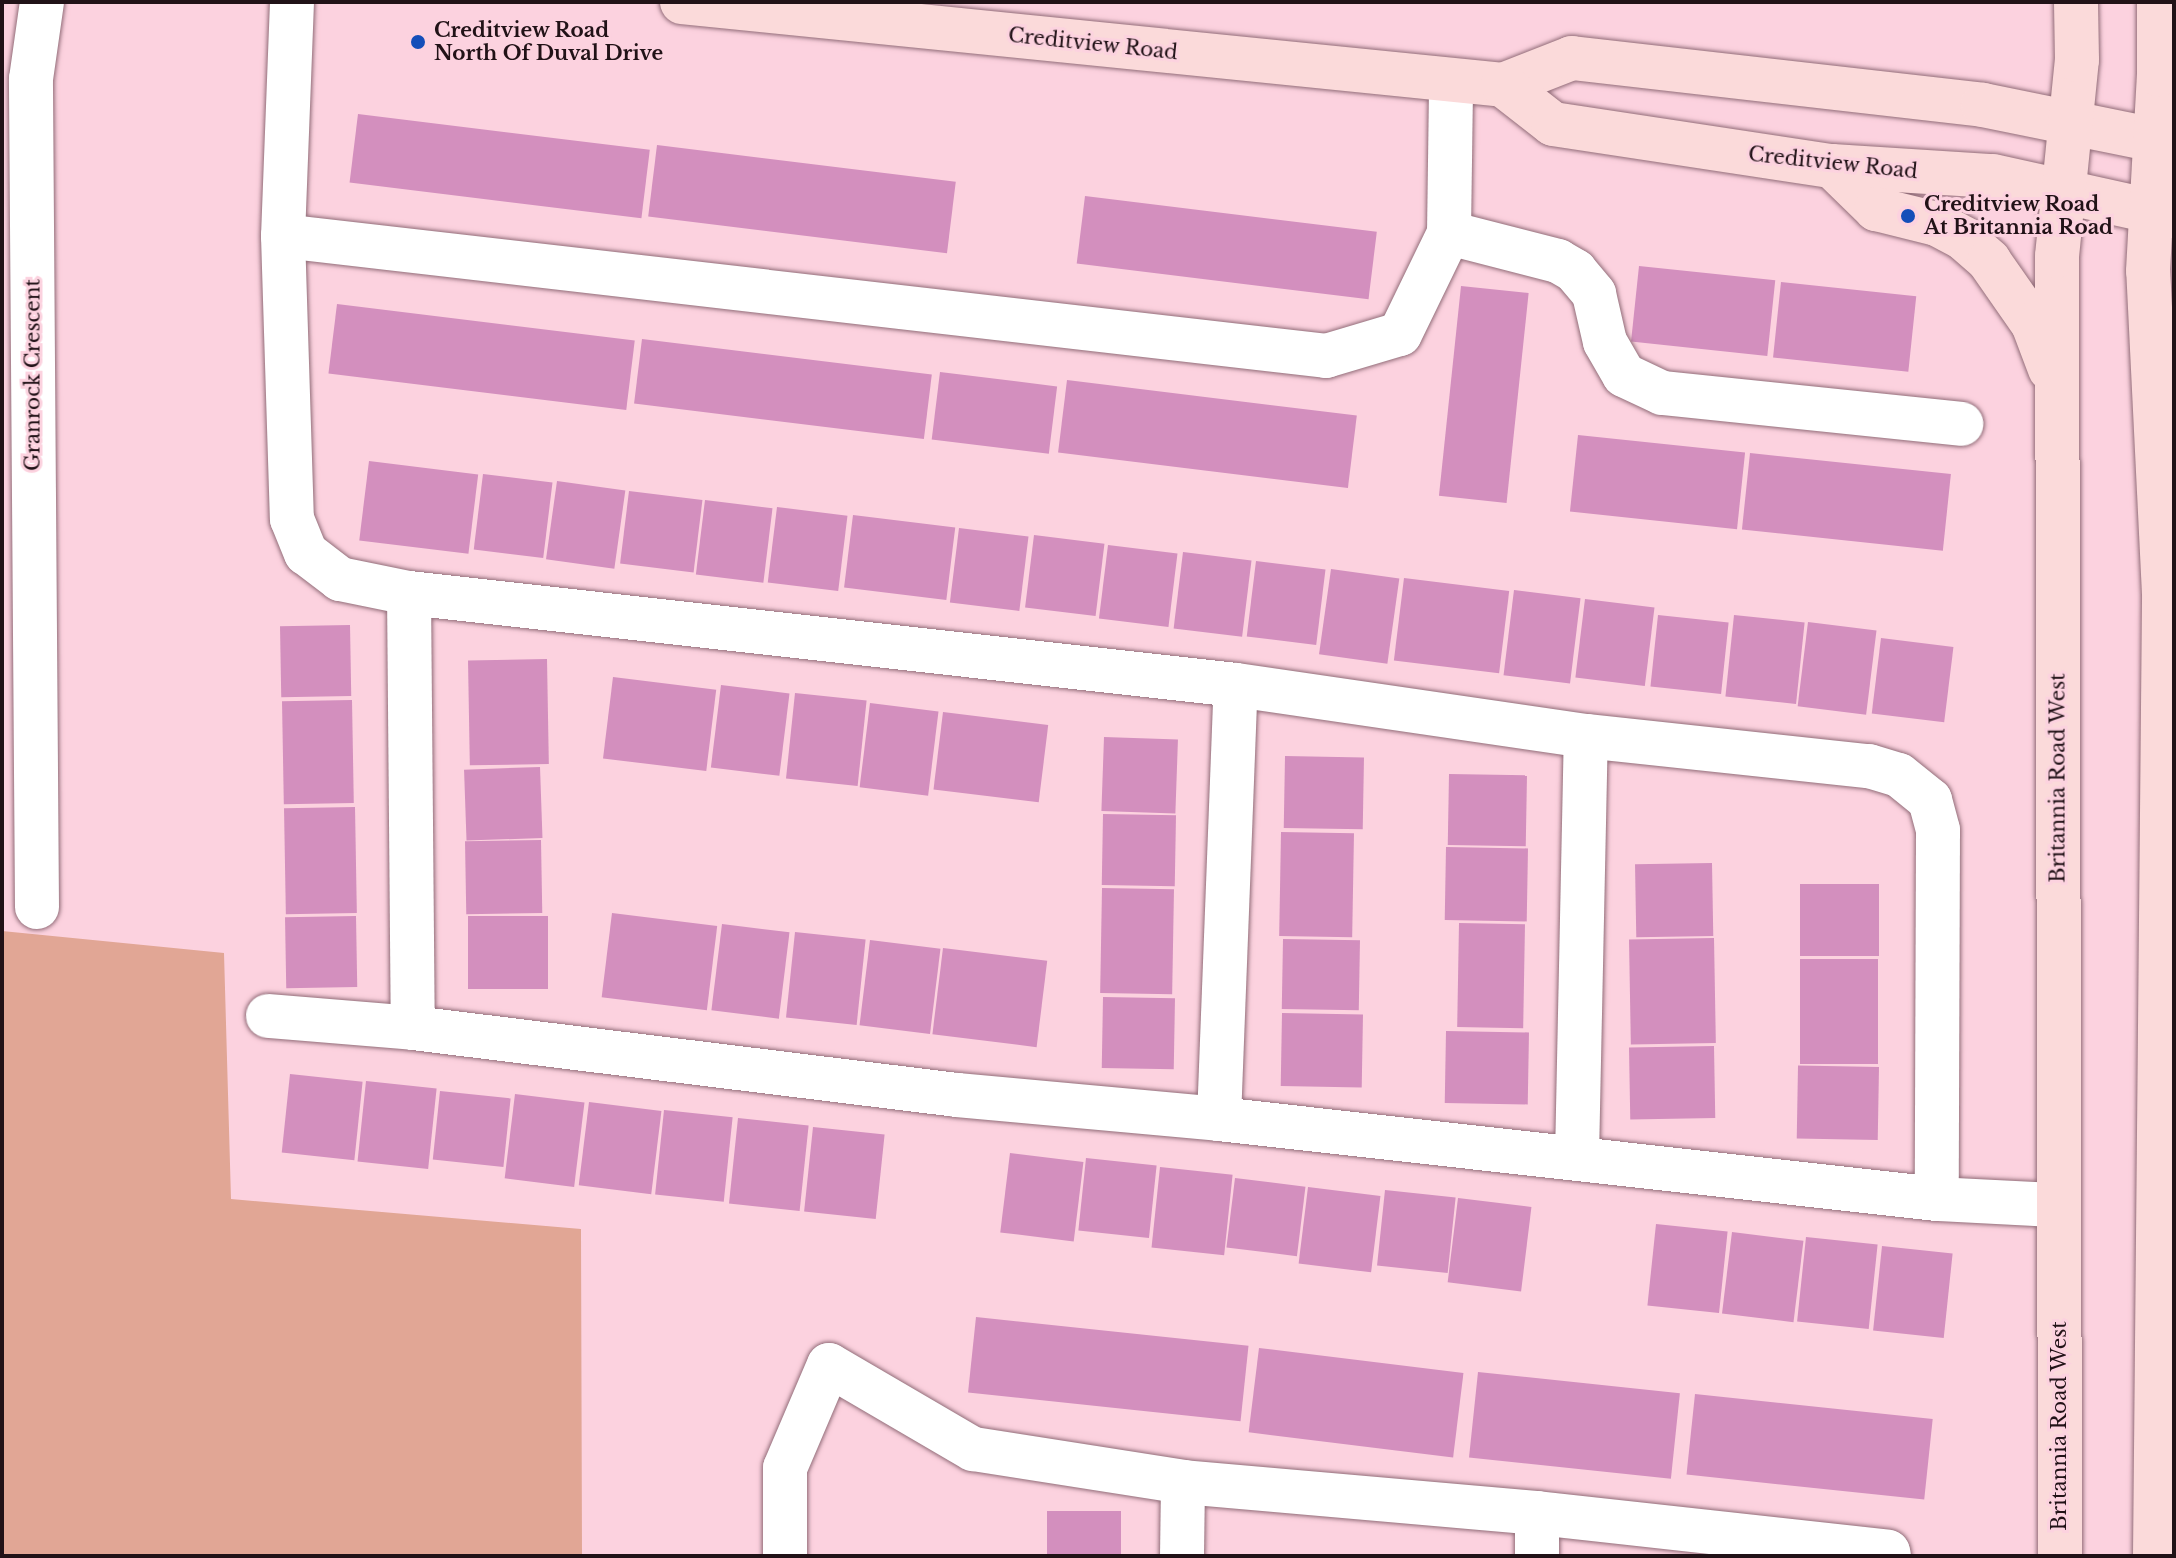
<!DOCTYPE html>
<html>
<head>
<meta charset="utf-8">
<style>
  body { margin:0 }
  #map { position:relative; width:2176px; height:1558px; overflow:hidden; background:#fcd2df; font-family:"Libre Baskerville",serif }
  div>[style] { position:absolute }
  .green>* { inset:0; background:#e1a695 }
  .building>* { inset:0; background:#d38fbe; transform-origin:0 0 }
  .roads { filter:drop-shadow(0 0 2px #926d79) drop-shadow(0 0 2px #926d79) }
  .minor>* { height:44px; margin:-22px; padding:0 22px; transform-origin:22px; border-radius:22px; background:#fff }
  .major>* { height:44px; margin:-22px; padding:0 22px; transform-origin:22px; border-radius:22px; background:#fbdada }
  .dots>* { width:22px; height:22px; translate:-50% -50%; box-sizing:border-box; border:4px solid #fcd2df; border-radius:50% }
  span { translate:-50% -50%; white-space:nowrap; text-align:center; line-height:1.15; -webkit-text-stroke:6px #fcd2df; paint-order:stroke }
  .poi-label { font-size:20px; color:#211217; font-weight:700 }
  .left { translate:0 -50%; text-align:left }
  .street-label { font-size:20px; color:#211217 }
  .frame { position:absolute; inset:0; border:4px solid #211217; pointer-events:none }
</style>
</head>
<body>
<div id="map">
  <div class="green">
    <i style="clip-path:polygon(2px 931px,224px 953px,231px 1199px,581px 1229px,582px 1556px,2px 1556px)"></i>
  </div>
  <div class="building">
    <i style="left:358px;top:114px;width:294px;height:69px;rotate:7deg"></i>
    <i style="left:657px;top:145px;width:301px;height:72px;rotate:7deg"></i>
    <i style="left:1085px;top:196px;width:294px;height:68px;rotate:7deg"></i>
    <i style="left:1639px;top:266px;width:137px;height:76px;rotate:6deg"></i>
    <i style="left:1781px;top:282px;width:136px;height:76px;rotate:6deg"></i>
    <i style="left:1461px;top:286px;width:68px;height:211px;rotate:6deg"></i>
    <i style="left:337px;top:304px;width:300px;height:70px;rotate:7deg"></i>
    <i style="left:642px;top:339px;width:292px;height:65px;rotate:7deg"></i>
    <i style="left:940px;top:372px;width:118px;height:68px;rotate:7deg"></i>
    <i style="left:1067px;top:380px;width:292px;height:73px;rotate:7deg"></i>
    <i style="left:1578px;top:435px;width:168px;height:77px;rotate:6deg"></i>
    <i style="left:1750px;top:453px;width:202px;height:77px;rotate:6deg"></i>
    <i style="left:369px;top:461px;width:110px;height:80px;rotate:7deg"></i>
    <i style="left:483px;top:474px;width:70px;height:76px;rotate:7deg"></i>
    <i style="left:557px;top:481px;width:69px;height:79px;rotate:8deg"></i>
    <i style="left:629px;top:491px;width:74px;height:73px;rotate:7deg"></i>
    <i style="left:705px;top:500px;width:68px;height:75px;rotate:7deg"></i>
    <i style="left:777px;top:507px;width:71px;height:76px;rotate:7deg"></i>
    <i style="left:853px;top:515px;width:103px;height:73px;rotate:7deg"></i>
    <i style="left:959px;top:528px;width:70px;height:75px;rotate:7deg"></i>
    <i style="left:1034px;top:535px;width:71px;height:73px;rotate:7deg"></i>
    <i style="left:1108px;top:545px;width:70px;height:74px;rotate:7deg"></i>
    <i style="left:1183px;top:552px;width:69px;height:77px;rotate:7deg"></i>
    <i style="left:1256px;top:561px;width:70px;height:76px;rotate:7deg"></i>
    <i style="left:1331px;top:569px;width:69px;height:86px;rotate:8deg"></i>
    <i style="left:1404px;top:578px;width:106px;height:83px;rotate:7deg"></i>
    <i style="left:1514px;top:590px;width:67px;height:86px;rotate:7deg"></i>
    <i style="left:1585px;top:599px;width:70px;height:79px;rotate:7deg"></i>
    <i style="left:1658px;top:615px;width:71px;height:72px;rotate:6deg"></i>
    <i style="left:1734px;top:615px;width:71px;height:82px;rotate:6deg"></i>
    <i style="left:1808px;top:622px;width:69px;height:85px;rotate:7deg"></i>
    <i style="left:350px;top:625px;width:71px;height:70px;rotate:89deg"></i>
    <i style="left:1881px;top:638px;width:73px;height:76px;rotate:7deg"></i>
    <i style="left:547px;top:659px;width:105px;height:79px;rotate:89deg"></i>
    <i style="left:613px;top:677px;width:104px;height:82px;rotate:7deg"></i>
    <i style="left:721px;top:685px;width:69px;height:83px;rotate:7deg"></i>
    <i style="left:795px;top:693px;width:72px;height:86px;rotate:6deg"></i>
    <i style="left:352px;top:700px;width:103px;height:70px;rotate:89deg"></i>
    <i style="left:870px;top:703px;width:69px;height:85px;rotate:7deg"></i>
    <i style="left:943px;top:712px;width:106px;height:78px;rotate:7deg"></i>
    <i style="left:1104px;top:737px;width:74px;height:74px;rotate:2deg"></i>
    <i style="left:1285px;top:756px;width:79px;height:72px;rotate:1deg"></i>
    <i style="left:540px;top:767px;width:71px;height:76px;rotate:88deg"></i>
    <i style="left:1449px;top:774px;width:78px;height:71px;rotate:1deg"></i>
    <i style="left:355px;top:807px;width:106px;height:71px;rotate:89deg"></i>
    <i style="left:1103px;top:814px;width:73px;height:71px;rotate:1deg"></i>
    <i style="left:1281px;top:832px;width:73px;height:104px;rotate:1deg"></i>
    <i style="left:541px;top:840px;width:73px;height:76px;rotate:89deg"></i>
    <i style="left:1446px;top:847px;width:82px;height:73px;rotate:1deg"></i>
    <i style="left:1712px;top:863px;width:73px;height:77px;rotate:89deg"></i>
    <i style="left:1800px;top:884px;width:79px;height:72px"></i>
    <i style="left:1102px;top:888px;width:72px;height:105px;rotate:1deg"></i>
    <i style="left:612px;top:913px;width:106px;height:85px;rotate:7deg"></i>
    <i style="left:356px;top:916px;width:71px;height:71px;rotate:89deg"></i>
    <i style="left:548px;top:916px;width:73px;height:80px;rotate:90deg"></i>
    <i style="left:1459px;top:923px;width:66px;height:104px;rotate:1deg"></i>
    <i style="left:722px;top:924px;width:68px;height:87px;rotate:7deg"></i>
    <i style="left:795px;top:932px;width:71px;height:86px;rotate:6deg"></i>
    <i style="left:1714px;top:938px;width:105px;height:85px;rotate:89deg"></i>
    <i style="left:1283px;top:939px;width:77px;height:70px;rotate:1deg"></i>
    <i style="left:870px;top:940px;width:71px;height:86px;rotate:7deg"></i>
    <i style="left:943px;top:948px;width:105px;height:87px;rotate:7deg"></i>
    <i style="left:1800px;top:959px;width:78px;height:105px"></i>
    <i style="left:1103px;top:997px;width:72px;height:71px;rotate:1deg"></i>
    <i style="left:1282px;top:1013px;width:81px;height:73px;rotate:1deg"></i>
    <i style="left:1446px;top:1031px;width:83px;height:72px;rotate:1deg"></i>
    <i style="left:1714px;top:1046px;width:72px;height:85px;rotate:89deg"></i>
    <i style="left:1879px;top:1067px;width:73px;height:81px;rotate:91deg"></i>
    <i style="left:290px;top:1074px;width:73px;height:79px;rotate:6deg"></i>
    <i style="left:366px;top:1081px;width:71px;height:81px;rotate:6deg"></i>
    <i style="left:440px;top:1091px;width:71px;height:69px;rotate:6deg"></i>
    <i style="left:515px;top:1094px;width:70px;height:85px;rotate:7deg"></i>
    <i style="left:589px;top:1102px;width:73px;height:84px;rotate:7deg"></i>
    <i style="left:664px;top:1110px;width:69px;height:85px;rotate:6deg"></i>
    <i style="left:738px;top:1118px;width:71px;height:86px;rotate:6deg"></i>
    <i style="left:813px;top:1127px;width:72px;height:85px;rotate:6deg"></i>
    <i style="left:1010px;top:1153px;width:74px;height:80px;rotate:7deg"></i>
    <i style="left:1086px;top:1158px;width:71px;height:73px;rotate:6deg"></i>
    <i style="left:1160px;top:1167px;width:73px;height:81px;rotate:6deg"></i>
    <i style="left:1235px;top:1178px;width:71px;height:70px;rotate:7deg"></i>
    <i style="left:1308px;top:1187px;width:73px;height:77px;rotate:7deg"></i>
    <i style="left:1385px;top:1190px;width:71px;height:76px;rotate:6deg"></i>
    <i style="left:1458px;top:1198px;width:74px;height:85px;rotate:7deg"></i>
    <i style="left:1656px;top:1224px;width:72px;height:82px;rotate:6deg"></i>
    <i style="left:1732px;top:1232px;width:72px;height:82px;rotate:7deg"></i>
    <i style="left:1806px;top:1237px;width:72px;height:85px;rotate:6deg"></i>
    <i style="left:1882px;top:1246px;width:71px;height:85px;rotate:6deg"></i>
    <i style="left:976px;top:1317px;width:274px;height:76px;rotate:6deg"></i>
    <i style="left:1259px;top:1348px;width:206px;height:85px;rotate:7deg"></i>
    <i style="left:1478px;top:1372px;width:203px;height:86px;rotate:6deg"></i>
    <i style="left:1695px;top:1394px;width:239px;height:81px;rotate:6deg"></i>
    <i style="left:1047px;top:1511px;width:74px;height:45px"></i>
  </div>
  <div class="roads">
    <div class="minor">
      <i style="left:292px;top:2px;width:234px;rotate:92.2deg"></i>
      <i style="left:283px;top:236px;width:283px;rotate:88.2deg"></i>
      <i style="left:292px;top:519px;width:37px;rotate:68deg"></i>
      <i style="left:306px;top:553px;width:43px;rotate:37.4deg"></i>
      <i style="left:340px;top:579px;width:70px;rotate:11.5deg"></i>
      <i style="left:409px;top:593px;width:832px;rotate:6.35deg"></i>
      <i style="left:1236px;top:685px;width:354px;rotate:8.3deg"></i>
      <i style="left:1586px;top:736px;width:285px;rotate:6.1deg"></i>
      <i style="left:1869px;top:766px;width:31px;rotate:17deg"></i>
      <i style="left:1899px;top:775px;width:40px;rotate:39deg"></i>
      <i style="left:1930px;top:800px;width:31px;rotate:75deg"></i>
      <i style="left:1938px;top:830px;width:369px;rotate:90.2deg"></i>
      <i style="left:1449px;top:233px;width:113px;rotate:14.4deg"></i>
      <i style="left:1558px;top:261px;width:20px;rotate:30deg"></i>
      <i style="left:1575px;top:271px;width:30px;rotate:50deg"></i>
      <i style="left:1594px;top:294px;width:49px;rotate:77.1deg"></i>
      <i style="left:1605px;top:342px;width:38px;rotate:60deg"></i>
      <i style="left:1624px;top:375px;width:42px;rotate:25.3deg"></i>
      <i style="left:1662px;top:393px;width:301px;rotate:5.9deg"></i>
      <i style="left:283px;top:236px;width:1050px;rotate:6.56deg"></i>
      <i style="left:1326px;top:356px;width:77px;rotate:-16.6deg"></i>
      <i style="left:1400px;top:334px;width:112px;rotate:-64.1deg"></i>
      <i style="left:1449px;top:233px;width:152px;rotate:-89.2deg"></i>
      <i style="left:409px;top:593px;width:435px;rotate:89.5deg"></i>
      <i style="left:413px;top:1028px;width:548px;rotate:7.02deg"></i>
      <i style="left:957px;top:1095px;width:263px;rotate:5.2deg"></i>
      <i style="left:1219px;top:1119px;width:722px;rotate:6.36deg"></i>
      <i style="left:1937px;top:1199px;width:120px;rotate:2.9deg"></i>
      <i style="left:37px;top:907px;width:828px;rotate:-90.42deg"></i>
      <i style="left:31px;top:79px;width:78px;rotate:-81.9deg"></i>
      <i style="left:268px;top:1016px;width:145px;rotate:4.7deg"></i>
      <i style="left:1219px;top:1119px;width:434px;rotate:-87.8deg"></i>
      <i style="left:1577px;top:1157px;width:421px;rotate:-88.8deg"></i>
      <i style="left:785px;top:1556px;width:88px;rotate:-90deg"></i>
      <i style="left:785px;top:1468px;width:112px;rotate:-66.9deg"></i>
      <i style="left:829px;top:1365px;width:167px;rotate:30.3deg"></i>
      <i style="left:973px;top:1449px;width:213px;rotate:8.9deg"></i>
      <i style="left:1183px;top:1482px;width:355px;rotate:5deg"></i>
      <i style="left:1537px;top:1513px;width:353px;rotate:6.3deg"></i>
      <i style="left:1888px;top:1552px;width:4px;rotate:76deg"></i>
      <i style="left:1182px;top:1556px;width:74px;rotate:-89.2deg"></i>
      <i style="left:1537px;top:1556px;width:43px;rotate:-90deg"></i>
    </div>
    <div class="major">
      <i style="left:682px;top:2px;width:825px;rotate:5.77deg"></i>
      <i style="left:1503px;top:85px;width:74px;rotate:-21.4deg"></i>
      <i style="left:1572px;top:58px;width:414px;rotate:6.5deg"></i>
      <i style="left:1983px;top:105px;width:195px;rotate:11.5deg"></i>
      <i style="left:1503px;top:85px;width:63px;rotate:38deg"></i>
      <i style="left:1553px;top:124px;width:282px;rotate:8.6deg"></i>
      <i style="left:1832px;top:166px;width:161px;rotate:3.6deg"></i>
      <i style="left:1993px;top:176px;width:185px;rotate:12.5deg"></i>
      <i style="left:1832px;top:166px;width:62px;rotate:44.3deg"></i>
      <i style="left:1876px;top:209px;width:63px;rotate:13.8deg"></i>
      <i style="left:1937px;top:224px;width:30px;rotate:28deg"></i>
      <i style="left:1963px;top:238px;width:35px;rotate:41deg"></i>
      <i style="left:1989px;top:261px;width:77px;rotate:55.1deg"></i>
      <i style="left:2033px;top:324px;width:48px;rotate:69.3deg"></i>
      <i style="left:2060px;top:1556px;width:1300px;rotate:-90.13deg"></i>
      <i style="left:2057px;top:256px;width:197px;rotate:-84.2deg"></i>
      <i style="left:2077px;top:60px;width:58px;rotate:-91deg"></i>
      <i style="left:2155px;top:1556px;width:962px;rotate:-89.46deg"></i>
      <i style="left:2164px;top:594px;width:323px;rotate:-92.8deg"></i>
      <i style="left:2148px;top:271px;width:196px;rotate:-86.8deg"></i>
      <i style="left:2159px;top:75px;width:73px;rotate:-90deg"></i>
    </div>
  </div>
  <div class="dots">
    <i style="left:418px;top:42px;background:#144eb9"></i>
    <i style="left:1908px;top:216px;background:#144eb9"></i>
  </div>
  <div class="poi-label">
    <span class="left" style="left:434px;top:42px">Creditview Road<br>North Of Duval Drive</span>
    <span class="left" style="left:1924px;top:216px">Creditview Road<br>At Britannia Road</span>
  </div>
  <div class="street-label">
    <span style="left:1093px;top:44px;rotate:6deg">Creditview Road</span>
    <span style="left:1833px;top:163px;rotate:6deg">Creditview Road</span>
    <span style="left:33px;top:375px;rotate:-90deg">Granrock Crescent</span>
    <span style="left:2058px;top:778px;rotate:-90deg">Britannia Road West</span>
    <span style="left:2059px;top:1426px;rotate:-90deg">Britannia Road West</span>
  </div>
  <div class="frame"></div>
</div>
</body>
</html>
